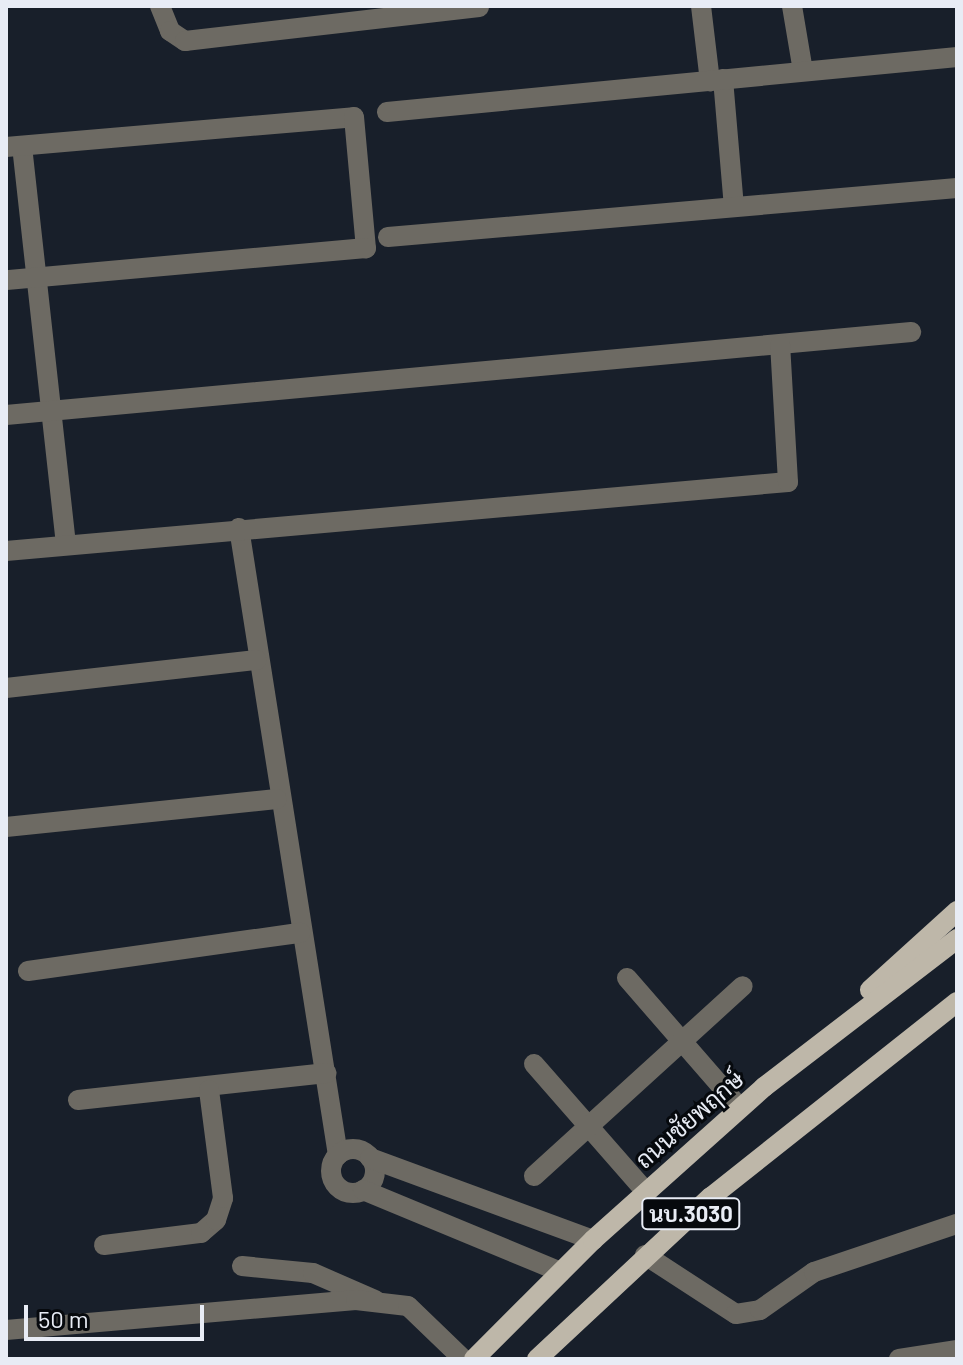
<!DOCTYPE html>
<html>
<head>
<meta charset="utf-8">
<style>
  body { margin:0 }
  #map { position:relative; width:963px; height:1365px; overflow:hidden; background:#181f2a; font-family:Barlow,Sarabun,sans-serif }
  div>[style] { position:absolute }
  .minor>* { height:20px; margin:-10px; padding:0 10px; transform-origin:10px; border-radius:10px; background:#6d6a63 }
  .minor>.ring { margin:-10px; padding:0; box-sizing:content-box; background:none; border:20px solid #6d6a63; border-radius:50% }
  .major>* { height:20px; margin:-10px; padding:0 10px; transform-origin:10px; border-radius:10px; background:#beb7a9 }
  span { translate:-50% -50%; white-space:nowrap; text-align:center; line-height:1.15; -webkit-text-stroke:6px #06090d; paint-order:stroke }
  .shield-label span { padding:2px 6px; background:#06090d; border:2px solid; border-radius:6px; -webkit-text-stroke-width:0 }
  .shield-label { font-size:22px; color:#e8ecf5; font-weight:700 }
  .street-label { font-size:24px; color:#e8ecf5 }
  .frame { position:absolute; inset:0; border:8px solid #e8ecf5; pointer-events:none }
  .scale { position:absolute; left:24px; top:1305px; width:180px; height:36px; box-sizing:border-box; border:4px solid #e8ecf5; border-top:0; padding-left:10px; font-size:24px; line-height:28px; white-space:nowrap; color:#e8ecf5; -webkit-text-stroke:6px #06090d; paint-order:stroke }
</style>
</head>
<body>
<div id="map">
  <div class="minor">
    <i style="left:160px;top:6px;width:27px;rotate:68deg"></i>
    <i style="left:170px;top:31px;width:18px;rotate:34deg"></i>
    <i style="left:185px;top:41px;width:296px;rotate:-6.6deg"></i>
    <i style="left:701px;top:6px;width:76px;rotate:83.2deg"></i>
    <i style="left:792px;top:6px;width:66px;rotate:80.4deg"></i>
    <i style="left:723px;top:79px;width:128px;rotate:85.1deg"></i>
    <i style="left:387px;top:112px;width:573px;rotate:-5.51deg"></i>
    <i style="left:22px;top:146px;width:401px;rotate:83.7deg"></i>
    <i style="left:6px;top:147px;width:349px;rotate:-4.9deg"></i>
    <i style="left:354px;top:117px;width:132px;rotate:84.8deg"></i>
    <i style="left:366px;top:248px;width:361px;rotate:174.9deg"></i>
    <i style="left:388px;top:237px;width:571px;rotate:-4.92deg"></i>
    <i style="left:6px;top:415px;width:909px;rotate:-5.24deg"></i>
    <i style="left:239px;top:528px;width:635px;rotate:81.03deg"></i>
    <i style="left:6px;top:551px;width:785px;rotate:-5.04deg"></i>
    <i style="left:788px;top:482px;width:137px;rotate:-93.3deg"></i>
    <i style="left:6px;top:688px;width:252px;rotate:-6.4deg"></i>
    <i style="left:6px;top:827px;width:272px;rotate:-5.9deg"></i>
    <i style="left:28px;top:971px;width:275px;rotate:-8deg"></i>
    <i style="left:627px;top:978px;width:172px;rotate:49deg"></i>
    <i style="left:534px;top:1064px;width:170px;rotate:48.8deg"></i>
    <i style="left:78px;top:1100px;width:250px;rotate:-6.2deg"></i>
    <i class="ring" style="left:331px;top:1149px;width:24px;height:24px"></i>
    <i style="left:370px;top:1158px;width:238px;rotate:20.2deg"></i>
    <i style="left:534px;top:1176px;width:282px;rotate:-42.3deg"></i>
    <i style="left:363px;top:1190px;width:214px;rotate:22.5deg"></i>
    <i style="left:104px;top:1245px;width:98px;rotate:-7.1deg"></i>
    <i style="left:201px;top:1233px;width:20px;rotate:-41deg"></i>
    <i style="left:216px;top:1220px;width:23px;rotate:-72deg"></i>
    <i style="left:223px;top:1198px;width:109px;rotate:-97.4deg"></i>
    <i style="left:645px;top:1255px;width:108px;rotate:33deg"></i>
    <i style="left:736px;top:1314px;width:24px;rotate:-9deg"></i>
    <i style="left:760px;top:1310px;width:66px;rotate:-35.1deg"></i>
    <i style="left:814px;top:1272px;width:151px;rotate:-18.6deg"></i>
    <i style="left:242px;top:1266px;width:71px;rotate:5.6deg"></i>
    <i style="left:313px;top:1273px;width:68px;rotate:23.5deg"></i>
    <i style="left:6px;top:1330px;width:351px;rotate:-4.9deg"></i>
    <i style="left:356px;top:1300px;width:52px;rotate:6.6deg"></i>
    <i style="left:408px;top:1306px;width:76px;rotate:43.9deg"></i>
    <i style="left:899px;top:1359px;width:59px;rotate:-8.8deg"></i>
  </div>
  <div class="major">
    <i style="left:870px;top:990px;width:118px;rotate:-42.2deg"></i>
    <i style="left:474px;top:1359px;width:168px;rotate:-45deg"></i>
    <i style="left:593px;top:1240px;width:229px;rotate:-41.8deg"></i>
    <i style="left:764px;top:1087px;width:243px;rotate:-37.5deg"></i>
    <i style="left:537px;top:1359px;width:238px;rotate:-43deg"></i>
    <i style="left:711px;top:1197px;width:314px;rotate:-38.4deg"></i>
  </div>
  <div class="shield-label">
    <span style="left:691px;top:1214px">นบ.3030</span>
  </div>
  <div class="street-label">
    <span style="left:689px;top:1119px;rotate:-41deg">ถนนชัยพฤกษ์</span>
  </div>
  <div class="frame"></div>
  <div class="scale">50 m</div>
</div>
</body>
</html>
